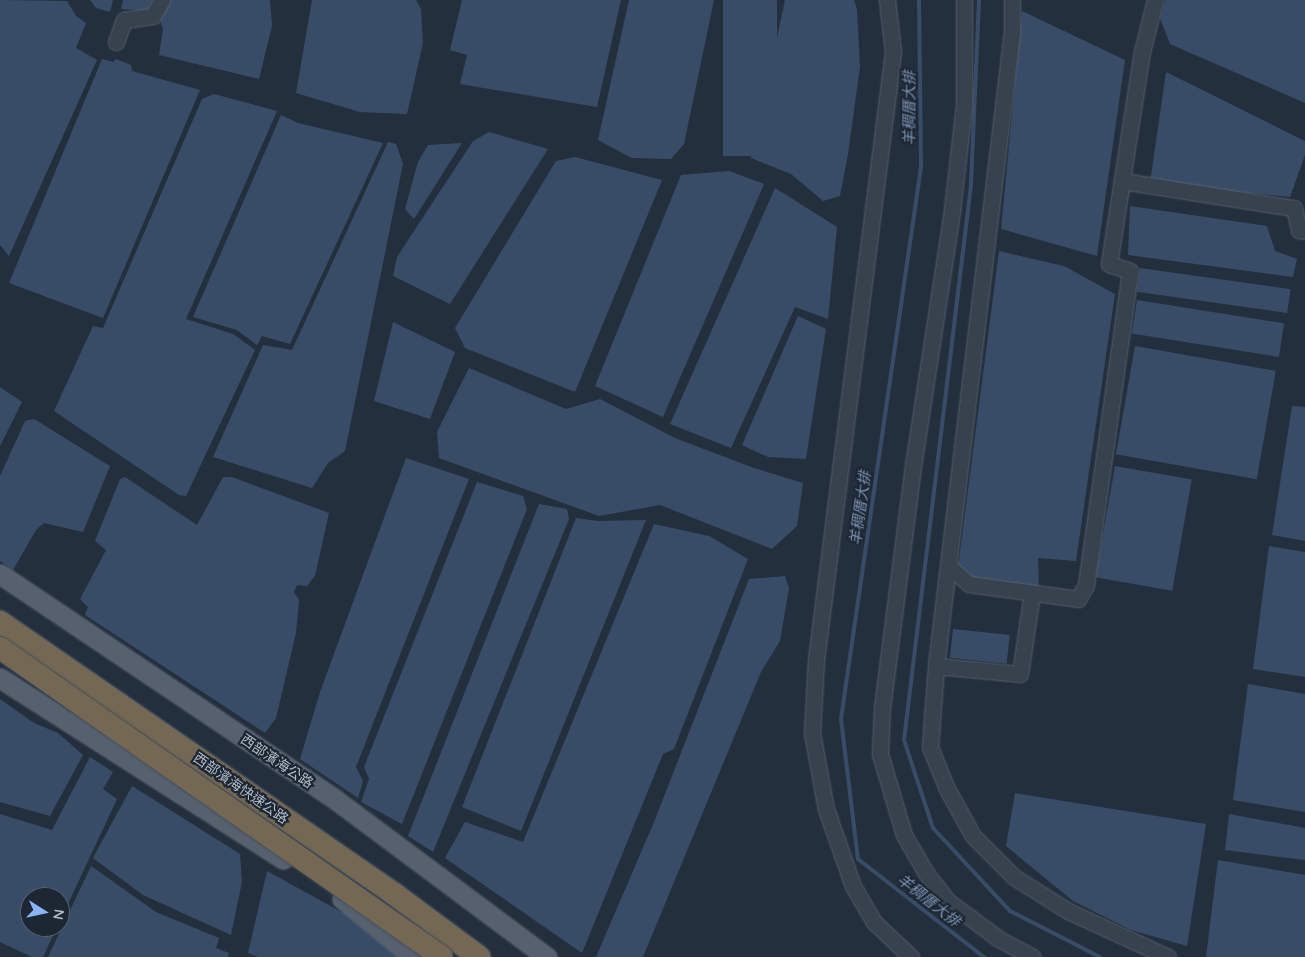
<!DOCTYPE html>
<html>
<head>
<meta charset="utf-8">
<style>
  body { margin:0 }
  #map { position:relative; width:1305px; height:957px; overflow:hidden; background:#242f3e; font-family:Quicksand,"Noto Sans TC",sans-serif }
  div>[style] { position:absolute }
  .water>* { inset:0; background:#394c67; transform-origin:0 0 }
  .stream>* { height:4px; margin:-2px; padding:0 2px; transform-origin:2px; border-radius:2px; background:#394c67 }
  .roads { filter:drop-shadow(0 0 1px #565f6c) drop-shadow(0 0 1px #565f6c) }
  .minor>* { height:15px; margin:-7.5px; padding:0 7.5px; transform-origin:7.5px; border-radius:7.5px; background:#38414e }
  .major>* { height:19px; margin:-9.5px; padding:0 9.5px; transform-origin:9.5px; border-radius:9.5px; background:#56606e }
  .highway>* { height:22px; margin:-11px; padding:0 11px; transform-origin:11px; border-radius:11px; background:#746855 }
  .bridges { filter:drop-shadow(0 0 1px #434c59) drop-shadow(0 0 1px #434c59) }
  .highway-bridge>* { height:22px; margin:-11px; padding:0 11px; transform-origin:11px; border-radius:11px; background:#746855 }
  span { translate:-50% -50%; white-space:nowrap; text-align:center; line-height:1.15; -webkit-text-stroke:4.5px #1d2633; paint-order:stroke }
  .street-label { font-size:14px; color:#b4bcc9 }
  .water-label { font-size:15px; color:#7c92b1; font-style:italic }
  .north { position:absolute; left:20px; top:887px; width:50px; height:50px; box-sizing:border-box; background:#1d2633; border:1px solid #59626f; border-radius:50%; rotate:100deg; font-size:14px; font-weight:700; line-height:20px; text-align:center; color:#b4bcc9 }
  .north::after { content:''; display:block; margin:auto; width:18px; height:22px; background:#8ab4f8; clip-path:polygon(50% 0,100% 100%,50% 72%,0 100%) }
</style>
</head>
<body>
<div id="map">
  <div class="water">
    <i style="clip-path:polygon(0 0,67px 1px,76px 16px,86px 23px,76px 48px,97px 60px,9px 256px,0 245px)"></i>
    <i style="clip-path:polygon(90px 0,113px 0,110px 12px,96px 8px)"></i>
    <i style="clip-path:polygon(123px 0,153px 0,147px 11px,121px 9px)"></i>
    <i style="clip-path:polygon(170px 0,270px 0,272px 26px,259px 79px,159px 55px,163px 29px,160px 21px)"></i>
    <i style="clip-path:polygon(312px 0,416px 0,421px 9px,423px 43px,407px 114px,360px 112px,296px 93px)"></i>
    <i style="clip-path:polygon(462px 0,621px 0,597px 107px,460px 84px,467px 55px,450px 50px)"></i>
    <i style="clip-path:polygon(629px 0,714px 0,684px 144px,671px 159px,632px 158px,598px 140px)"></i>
    <i style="left:723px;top:0;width:54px;height:156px"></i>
    <i style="clip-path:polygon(785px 0,854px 0,857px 9px,860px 67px,848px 154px,840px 196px,823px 201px,791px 174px,751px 158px)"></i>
    <i style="clip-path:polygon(1165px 0,1305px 0,1305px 103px,1170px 44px,1160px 18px)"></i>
    <i style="clip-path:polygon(1022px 11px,1125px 60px,1097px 256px,1001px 229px)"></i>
    <i style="clip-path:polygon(102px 59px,113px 62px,116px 59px,131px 65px,132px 71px,200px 90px,103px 318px,9px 283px)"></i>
    <i style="clip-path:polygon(1166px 72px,1305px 141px,1305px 155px,1290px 197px,1150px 183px)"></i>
    <i style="clip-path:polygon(214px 94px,277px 111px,186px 319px,233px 334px,255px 350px,186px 496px,179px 495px,54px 411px,93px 326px,103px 328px,202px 99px)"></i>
    <i style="clip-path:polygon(281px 115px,298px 123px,383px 143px,290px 344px,262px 336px,257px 345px,237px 330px,193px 317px)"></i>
    <i style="clip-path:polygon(489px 132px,548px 149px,450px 304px,393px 276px,397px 257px,473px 141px)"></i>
    <i style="clip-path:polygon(388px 142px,396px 144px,403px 164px,345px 451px,328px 463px,312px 488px,213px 457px,263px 345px,292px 350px)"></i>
    <i style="clip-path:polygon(462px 143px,414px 219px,405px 209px,418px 162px,428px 145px)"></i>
    <i style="clip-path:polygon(575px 157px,662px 180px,575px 392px,465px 348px,455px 328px,556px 161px)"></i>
    <i style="clip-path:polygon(729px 171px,764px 184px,663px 417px,595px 386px,681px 175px)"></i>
    <i style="clip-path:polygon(775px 188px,837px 227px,828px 319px,795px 307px,731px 448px,670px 424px)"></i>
    <i style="clip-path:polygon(1130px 206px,1267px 226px,1275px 251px,1297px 259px,1293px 277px,1128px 255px)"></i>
    <i style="clip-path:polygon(999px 251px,1064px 266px,1115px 294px,1076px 561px,1038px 558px,1039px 589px,970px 581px,958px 567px)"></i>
    <i style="left:1140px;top:268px;width:152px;height:24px;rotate:8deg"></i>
    <i style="left:1137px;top:300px;width:149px;height:34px;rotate:9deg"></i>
    <i style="clip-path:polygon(798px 316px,826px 329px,806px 459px,768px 457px,742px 445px)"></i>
    <i style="clip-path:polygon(393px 322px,455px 352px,430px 419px,374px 401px)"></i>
    <i style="left:1135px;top:346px;width:143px;height:110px;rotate:10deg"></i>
    <i style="clip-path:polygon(469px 368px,566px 409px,600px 399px,675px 438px,754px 468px,803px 483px,797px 526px,772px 549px,660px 505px,599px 516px,439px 458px,437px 432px)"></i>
    <i style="clip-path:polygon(0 387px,22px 402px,0 446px)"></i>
    <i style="clip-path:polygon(1292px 406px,1305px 407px,1305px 541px,1272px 535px)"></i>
    <i style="clip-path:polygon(34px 419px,110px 466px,83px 532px,44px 523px,36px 530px,13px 570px,0 561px,0 476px,25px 421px)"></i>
    <i style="clip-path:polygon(406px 458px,469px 479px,356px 767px,363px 781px,358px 798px,300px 759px,320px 692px)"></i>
    <i style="left:1115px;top:466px;width:78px;height:113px;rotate:10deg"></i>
    <i style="clip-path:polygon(125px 477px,197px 525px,223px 477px,232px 477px,329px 513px,315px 576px,307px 586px,297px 585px,294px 592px,299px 600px,296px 633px,276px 718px,265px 733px,85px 615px,88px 607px,80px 599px,106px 550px,95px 541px,120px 479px)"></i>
    <i style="clip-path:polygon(477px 482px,523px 496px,527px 509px,402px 824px,361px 802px,369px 779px,364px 767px)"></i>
    <i style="clip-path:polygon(539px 504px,567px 509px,569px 519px,433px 852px,408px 836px)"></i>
    <i style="clip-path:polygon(576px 518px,598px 521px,646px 520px,521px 831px,462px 807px)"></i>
    <i style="clip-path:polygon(654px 524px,709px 536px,748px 559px,674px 749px,663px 754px,582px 953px,445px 858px,465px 822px,523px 842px)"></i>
    <i style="clip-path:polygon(1269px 546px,1305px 552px,1305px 677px,1253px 669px)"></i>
    <i style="clip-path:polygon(785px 576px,789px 588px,780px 641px,761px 672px,643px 957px,596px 957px,654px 822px,749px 579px)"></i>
    <i style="left:953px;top:629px;width:57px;height:29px;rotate:6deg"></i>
    <i style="clip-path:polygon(1248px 684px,1305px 694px,1305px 812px,1233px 800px)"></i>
    <i style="clip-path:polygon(0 699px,34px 723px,58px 733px,83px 755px,50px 816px,0 802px)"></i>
    <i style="clip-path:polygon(90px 757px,113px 772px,103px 789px,117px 799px,60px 921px,60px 897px,30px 897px,30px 927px,57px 927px,43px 957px,32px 957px,0 942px,0 814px,52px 830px)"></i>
    <i style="clip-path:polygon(132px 786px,240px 854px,242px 882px,231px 935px,143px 895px,93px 858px)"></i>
    <i style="clip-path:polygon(1015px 793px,1206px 824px,1187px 946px,1131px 930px,1073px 901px,1006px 846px)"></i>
    <i style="clip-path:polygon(1229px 814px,1305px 828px,1305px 860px,1225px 850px)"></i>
    <i style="clip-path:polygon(1218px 860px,1305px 875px,1305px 957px,1206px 957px)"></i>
    <i style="clip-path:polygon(91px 866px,156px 912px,219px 938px,216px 948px,229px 953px,228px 957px,48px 957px)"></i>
    <i style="clip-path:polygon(267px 871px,345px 914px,406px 957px,258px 957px,248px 953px)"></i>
  </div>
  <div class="stream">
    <i style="left:919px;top:0;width:167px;rotate:89.3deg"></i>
    <i style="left:921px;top:167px;width:558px;rotate:98.25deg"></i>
    <i style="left:841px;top:719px;width:141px;rotate:83.1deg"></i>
    <i style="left:858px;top:859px;width:160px;rotate:37.9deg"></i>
    <i style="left:979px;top:0;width:185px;rotate:92.5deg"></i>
    <i style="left:971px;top:185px;width:559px;rotate:96.88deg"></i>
    <i style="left:904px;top:740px;width:93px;rotate:71.8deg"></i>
    <i style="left:933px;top:828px;width:113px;rotate:47.1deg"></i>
    <i style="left:1010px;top:911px;width:101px;rotate:27.1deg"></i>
  </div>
  <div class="roads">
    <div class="minor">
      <i style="left:887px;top:0;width:52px;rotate:83.4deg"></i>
      <i style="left:893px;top:52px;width:613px;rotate:97.22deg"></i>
      <i style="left:816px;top:660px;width:73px;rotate:93.1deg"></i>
      <i style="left:812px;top:733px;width:77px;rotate:79.6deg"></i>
      <i style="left:826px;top:809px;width:82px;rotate:70.7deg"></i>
      <i style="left:853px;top:886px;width:42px;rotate:59.7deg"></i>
      <i style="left:874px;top:922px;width:51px;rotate:43.4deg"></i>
      <i style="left:964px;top:0;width:105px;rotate:90deg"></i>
      <i style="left:964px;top:105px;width:107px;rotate:96.5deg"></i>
      <i style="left:952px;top:211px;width:250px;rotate:98.7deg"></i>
      <i style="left:914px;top:458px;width:252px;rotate:97.3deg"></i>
      <i style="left:882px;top:708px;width:46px;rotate:92.5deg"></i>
      <i style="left:880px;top:754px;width:84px;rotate:73.5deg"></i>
      <i style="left:904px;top:835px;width:44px;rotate:59.9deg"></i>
      <i style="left:926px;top:873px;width:37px;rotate:52deg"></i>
      <i style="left:949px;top:902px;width:62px;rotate:36.5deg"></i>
      <i style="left:999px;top:939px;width:38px;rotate:28deg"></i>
      <i style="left:1012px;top:0;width:32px;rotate:90deg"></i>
      <i style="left:1012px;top:32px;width:639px;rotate:96.84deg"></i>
      <i style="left:936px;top:666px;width:81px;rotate:94.2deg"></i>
      <i style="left:930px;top:747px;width:45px;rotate:68deg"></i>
      <i style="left:947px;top:789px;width:54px;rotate:61deg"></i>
      <i style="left:973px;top:836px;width:58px;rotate:45deg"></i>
      <i style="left:1014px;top:877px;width:64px;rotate:32.2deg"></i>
      <i style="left:1068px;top:911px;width:110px;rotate:24.7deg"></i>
      <i style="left:116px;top:42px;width:23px;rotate:-70deg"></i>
      <i style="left:124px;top:20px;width:29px;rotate:-8deg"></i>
      <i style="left:153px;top:16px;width:18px;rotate:-61deg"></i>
      <i style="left:1123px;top:181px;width:173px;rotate:9deg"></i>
      <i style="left:1294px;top:208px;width:23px;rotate:77deg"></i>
      <i style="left:1299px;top:230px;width:6px;rotate:9deg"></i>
      <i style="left:950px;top:567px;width:25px;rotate:42deg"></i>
      <i style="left:969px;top:584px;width:110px;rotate:7.8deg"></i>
      <i style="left:1078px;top:599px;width:16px;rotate:-60deg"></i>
      <i style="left:1086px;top:585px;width:317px;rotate:-82deg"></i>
      <i style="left:1130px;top:271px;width:22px;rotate:-162deg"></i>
      <i style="left:1109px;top:264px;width:215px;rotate:-81.2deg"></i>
      <i style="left:1142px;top:52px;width:54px;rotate:-76deg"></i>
      <i style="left:936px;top:666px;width:84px;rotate:5.4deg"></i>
      <i style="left:1020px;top:674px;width:82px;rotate:-81.6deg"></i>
    </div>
    <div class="major">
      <i style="left:0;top:574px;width:405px;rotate:33.9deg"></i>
      <i style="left:336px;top:800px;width:263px;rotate:36.7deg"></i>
      <i style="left:0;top:678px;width:336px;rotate:32.6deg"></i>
      <i style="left:342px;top:899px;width:92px;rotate:39.2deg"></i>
    </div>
    <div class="highway">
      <i style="left:0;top:622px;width:479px;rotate:34.6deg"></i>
      <i style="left:394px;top:894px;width:106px;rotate:36.5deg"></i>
    </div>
  </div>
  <div class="bridges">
    <div class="highway-bridge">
      <i style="left:0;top:648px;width:539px;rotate:34.96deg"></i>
    </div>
  </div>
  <div class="street-label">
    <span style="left:277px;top:761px;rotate:34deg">西部濱海公路</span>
    <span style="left:241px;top:788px;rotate:35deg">西部濱海快速公路</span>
  </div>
  <div class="water-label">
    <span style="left:909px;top:108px;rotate:-90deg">羊稠厝大排</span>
    <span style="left:860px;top:508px;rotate:-82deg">羊稠厝大排</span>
    <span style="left:929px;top:900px;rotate:38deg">羊稠厝大排</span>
  </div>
  <div class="north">N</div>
</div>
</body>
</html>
